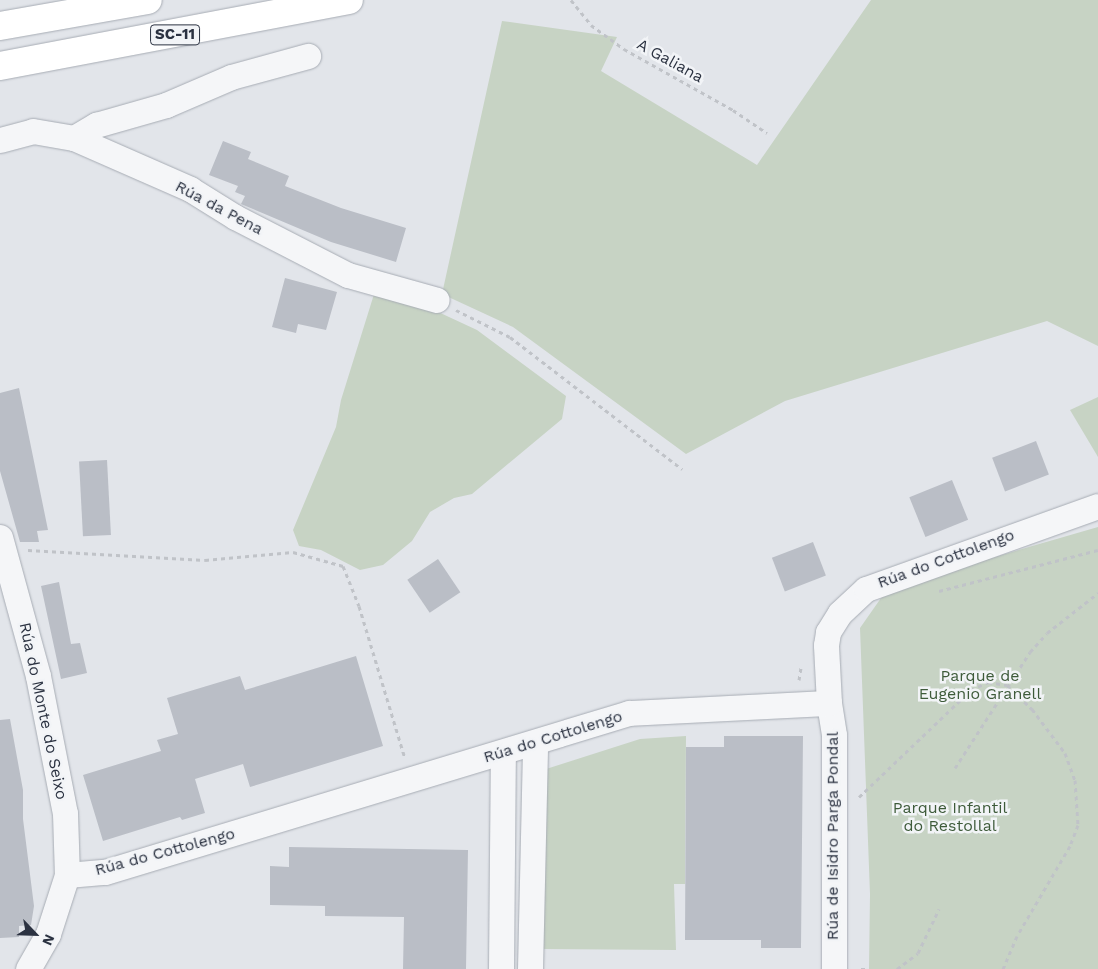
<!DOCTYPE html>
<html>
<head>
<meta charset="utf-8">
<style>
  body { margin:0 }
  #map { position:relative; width:1098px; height:969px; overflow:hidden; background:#e2e5ea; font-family:"Work Sans",sans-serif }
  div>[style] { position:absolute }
  .green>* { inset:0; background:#c7d3c4 }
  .building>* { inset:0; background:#babec6; transform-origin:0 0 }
  .path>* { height:3px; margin-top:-1.5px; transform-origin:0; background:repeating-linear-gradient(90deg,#c0c3c8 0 4px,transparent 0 8px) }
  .roads { filter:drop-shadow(0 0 1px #a7acb4) drop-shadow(0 0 1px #a7acb4) }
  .minor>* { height:25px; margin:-12.5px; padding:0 12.5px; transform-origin:12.5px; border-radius:12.5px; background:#f5f6f8 }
  .highway>* { height:28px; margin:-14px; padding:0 14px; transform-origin:14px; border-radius:14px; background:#fff }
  span { translate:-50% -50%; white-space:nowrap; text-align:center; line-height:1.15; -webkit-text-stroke:5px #f2f4f7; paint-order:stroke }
  .shield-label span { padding:1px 4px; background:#f2f4f7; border:1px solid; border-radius:4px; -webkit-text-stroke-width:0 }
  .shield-label { font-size:15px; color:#2b3241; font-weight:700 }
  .street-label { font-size:16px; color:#2b3241 }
  .park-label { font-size:16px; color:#3e5b3a }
  .north { position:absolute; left:10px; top:909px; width:50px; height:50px; -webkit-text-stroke:4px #f2f4f7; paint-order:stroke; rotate:114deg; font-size:14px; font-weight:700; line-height:20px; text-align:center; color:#2b3241 }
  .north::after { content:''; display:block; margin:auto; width:18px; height:22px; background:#2b3241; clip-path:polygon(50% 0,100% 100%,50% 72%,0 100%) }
</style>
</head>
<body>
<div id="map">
  <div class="green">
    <i style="clip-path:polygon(871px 0,1098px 0,1098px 346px,1047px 321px,785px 401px,686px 454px,513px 327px,442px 294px,502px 21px,617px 37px,601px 71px,757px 165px)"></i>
    <i style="clip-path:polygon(375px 291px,421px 304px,477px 330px,566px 396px,562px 419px,472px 494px,454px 498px,430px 512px,412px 541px,383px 565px,360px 570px,321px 550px,299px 546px,293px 530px,336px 427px,341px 400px)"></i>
    <i style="clip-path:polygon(1098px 397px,1098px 457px,1070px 410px)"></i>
    <i style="clip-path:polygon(1098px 527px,1098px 969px,869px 969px,870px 894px,860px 628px,888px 588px)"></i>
    <i style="clip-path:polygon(686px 736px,685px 884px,674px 884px,676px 950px,543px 949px,543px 770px,640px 739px)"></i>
  </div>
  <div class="building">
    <i style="clip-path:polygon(223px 141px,251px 152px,248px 159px,289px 176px,285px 186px,341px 208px,406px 228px,396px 262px,331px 242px,241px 204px,245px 196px,235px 192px,238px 186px,209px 175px)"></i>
    <i style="clip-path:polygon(285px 278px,337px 292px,326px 330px,298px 324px,296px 333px,272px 327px)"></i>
    <i style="clip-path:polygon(19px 388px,48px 530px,37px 531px,39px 542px,20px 542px,0 471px,0 393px)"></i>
    <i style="left:1036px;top:441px;width:36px;height:47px;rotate:69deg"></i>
    <i style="left:107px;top:460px;width:75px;height:28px;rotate:87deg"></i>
    <i style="left:952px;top:480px;width:43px;height:46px;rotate:68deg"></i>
    <i style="left:813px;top:542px;width:36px;height:44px;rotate:69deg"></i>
    <i style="left:438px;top:559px;width:40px;height:37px;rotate:56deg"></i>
    <i style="clip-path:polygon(59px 582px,71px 644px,80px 643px,87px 673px,61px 679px,41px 586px)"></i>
    <i style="clip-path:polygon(356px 656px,383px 746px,250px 787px,243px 764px,195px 779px,205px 813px,182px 820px,180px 817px,103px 841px,83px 775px,161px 751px,157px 740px,178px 734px,167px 698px,240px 676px,245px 690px)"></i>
    <i style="clip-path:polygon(10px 719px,23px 790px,23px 819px,34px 906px,31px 925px,19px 926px,19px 937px,0 938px,0 720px)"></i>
    <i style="clip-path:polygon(724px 736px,803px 736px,801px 948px,761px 948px,761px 940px,685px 940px,686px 747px,724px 747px)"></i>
    <i style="clip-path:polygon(289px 847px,468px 850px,466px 969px,403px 969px,404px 917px,325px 916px,325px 906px,270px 905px,270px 866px,289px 867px)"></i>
  </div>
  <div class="path">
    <i style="left:571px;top:0;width:32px;rotate:51deg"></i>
    <i style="left:591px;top:25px;width:41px;rotate:36deg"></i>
    <i style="left:624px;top:49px;width:125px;rotate:29.2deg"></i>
    <i style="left:733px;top:110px;width:41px;rotate:34.1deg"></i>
    <i style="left:456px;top:310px;width:60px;rotate:26.6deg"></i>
    <i style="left:510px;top:337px;width:217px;rotate:37.5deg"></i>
    <i style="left:28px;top:550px;width:177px;rotate:3.2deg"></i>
    <i style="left:205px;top:560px;width:88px;rotate:-5.2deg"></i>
    <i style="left:293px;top:552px;width:52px;rotate:15.6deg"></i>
    <i style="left:343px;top:566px;width:43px;rotate:68.2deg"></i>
    <i style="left:359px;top:606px;width:159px;rotate:73.2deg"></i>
    <i style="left:939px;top:591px;width:164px;rotate:-14.5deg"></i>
    <i style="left:799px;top:680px;width:13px;rotate:-81deg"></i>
    <i style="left:955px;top:768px;width:138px;rotate:-57.1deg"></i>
    <i style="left:1030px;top:652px;width:25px;rotate:-48deg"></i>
    <i style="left:1047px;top:633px;width:65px;rotate:-38.1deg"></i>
    <i style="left:859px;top:797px;width:155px;rotate:-43.7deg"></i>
    <i style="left:971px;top:690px;width:19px;rotate:-25deg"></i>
    <i style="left:988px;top:682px;width:19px;rotate:9deg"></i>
    <i style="left:1007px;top:685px;width:35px;rotate:44deg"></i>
    <i style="left:1032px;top:709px;width:55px;rotate:53.1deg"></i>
    <i style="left:1065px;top:753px;width:29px;rotate:70deg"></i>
    <i style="left:1075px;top:780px;width:45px;rotate:86.2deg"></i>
    <i style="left:1078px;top:825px;width:22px;rotate:111deg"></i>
    <i style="left:1070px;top:846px;width:104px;rotate:120.5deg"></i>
    <i style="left:1017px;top:936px;width:36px;rotate:113deg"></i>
    <i style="left:861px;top:969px;width:7px"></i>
    <i style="left:897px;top:969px;width:26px;rotate:-37deg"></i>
    <i style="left:918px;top:953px;width:49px;rotate:-64.5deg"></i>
  </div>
  <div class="roads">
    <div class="minor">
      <i style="left:74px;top:138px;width:26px;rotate:-31deg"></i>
      <i style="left:96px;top:125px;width:73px;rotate:-15.9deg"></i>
      <i style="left:166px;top:105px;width:71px;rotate:-23.3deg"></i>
      <i style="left:231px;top:77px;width:80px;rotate:-15.3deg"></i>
      <i style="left:0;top:140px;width:34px;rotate:-15deg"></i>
      <i style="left:33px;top:131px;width:42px;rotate:9.7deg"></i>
      <i style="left:74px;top:138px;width:127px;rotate:23.7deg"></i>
      <i style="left:190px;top:189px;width:53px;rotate:31.9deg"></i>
      <i style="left:235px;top:217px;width:127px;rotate:27.2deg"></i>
      <i style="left:348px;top:275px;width:92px;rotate:15.7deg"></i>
      <i style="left:0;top:537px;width:144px;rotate:74.7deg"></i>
      <i style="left:38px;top:676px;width:140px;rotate:78.9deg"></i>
      <i style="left:65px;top:813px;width:62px;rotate:88.2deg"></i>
      <i style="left:67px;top:875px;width:62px;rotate:107.9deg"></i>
      <i style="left:48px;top:934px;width:40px;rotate:119.7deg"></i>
      <i style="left:829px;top:703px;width:32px;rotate:81deg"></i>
      <i style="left:834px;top:735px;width:234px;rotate:90deg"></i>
      <i style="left:67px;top:875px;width:38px;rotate:-5deg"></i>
      <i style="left:105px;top:872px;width:548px;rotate:-16.88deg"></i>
      <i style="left:629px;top:713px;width:200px;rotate:-2.9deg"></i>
      <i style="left:829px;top:703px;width:58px;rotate:-93deg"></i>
      <i style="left:826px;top:645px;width:13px;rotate:-81deg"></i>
      <i style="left:828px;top:632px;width:22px;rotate:-58deg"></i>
      <i style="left:840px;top:613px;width:35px;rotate:-43deg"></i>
      <i style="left:866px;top:589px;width:246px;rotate:-19.7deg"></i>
      <i style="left:501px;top:969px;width:216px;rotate:-89.5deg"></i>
      <i style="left:530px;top:969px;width:226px;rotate:-88.7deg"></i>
    </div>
    <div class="highway">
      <i style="left:0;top:26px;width:150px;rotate:-10deg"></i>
      <i style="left:0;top:66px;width:355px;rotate:-10.7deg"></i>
    </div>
  </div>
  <div class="shield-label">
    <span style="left:175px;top:35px">SC-11</span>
  </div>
  <div class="street-label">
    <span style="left:670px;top:61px;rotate:29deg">A Galiana</span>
    <span style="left:219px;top:208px;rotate:28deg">Rúa da Pena</span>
    <span style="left:946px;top:559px;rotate:-20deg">Rúa do Cottolengo</span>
    <span style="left:43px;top:711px;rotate:78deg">Rúa do Monte do Seixo</span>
    <span style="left:553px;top:737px;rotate:-17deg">Rúa do Cottolengo</span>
    <span style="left:833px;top:836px;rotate:-90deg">Rúa de Isidro Parga Pondal</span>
    <span style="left:165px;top:852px;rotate:-15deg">Rúa do Cottolengo</span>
  </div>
  <div class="park-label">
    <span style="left:980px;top:685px">Parque de<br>Eugenio Granell</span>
    <span style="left:950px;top:817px">Parque Infantil<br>do Restollal</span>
  </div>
  <div class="north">N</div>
</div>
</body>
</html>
